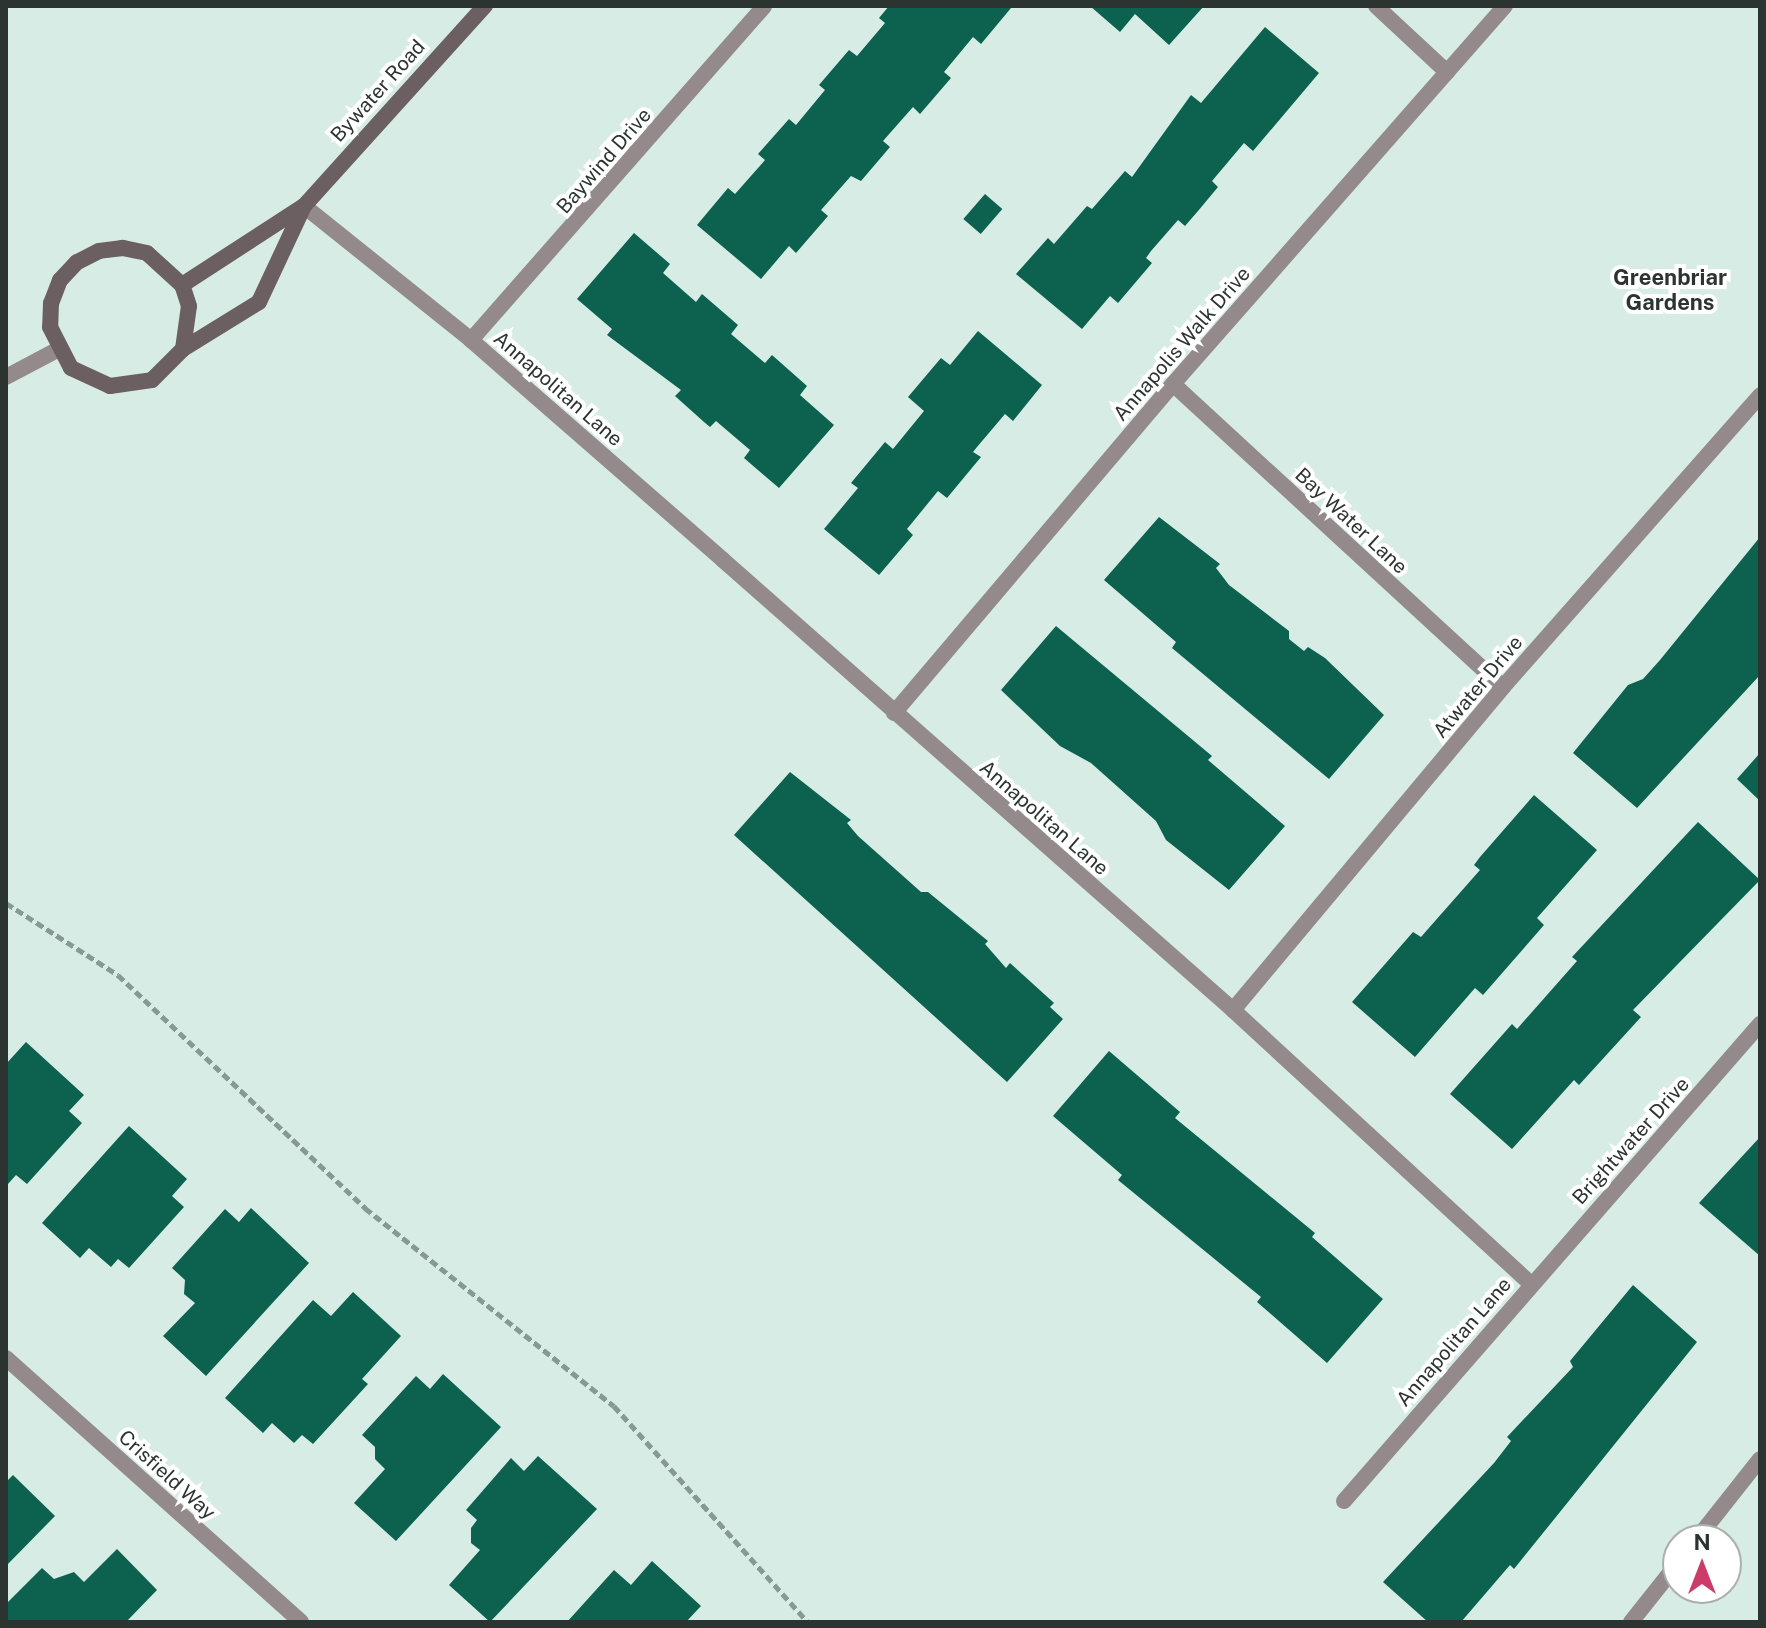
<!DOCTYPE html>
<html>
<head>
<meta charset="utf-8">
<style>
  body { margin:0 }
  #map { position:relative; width:1766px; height:1628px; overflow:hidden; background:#d6ece5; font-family:"Public Sans",sans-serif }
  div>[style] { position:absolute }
  .building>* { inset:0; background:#0c614f; transform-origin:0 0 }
  .path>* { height:5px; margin-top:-2.5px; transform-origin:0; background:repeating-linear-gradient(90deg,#889893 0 8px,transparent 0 12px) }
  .street>* { height:16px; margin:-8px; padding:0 8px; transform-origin:8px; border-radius:8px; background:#948a8c }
  .secondary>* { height:16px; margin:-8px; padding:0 8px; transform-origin:8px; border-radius:8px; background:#6c5f61 }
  span { translate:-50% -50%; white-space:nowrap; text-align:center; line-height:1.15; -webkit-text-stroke:8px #fff; paint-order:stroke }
  .street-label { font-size:20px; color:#2b3431 }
  .neighbourhood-label { font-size:22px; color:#2b3431; font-weight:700 }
  .frame { position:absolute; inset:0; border:8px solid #2b3431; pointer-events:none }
  .north { position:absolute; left:1662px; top:1524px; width:80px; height:80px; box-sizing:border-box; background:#fff; border:2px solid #aaaead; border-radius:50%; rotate:0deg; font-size:22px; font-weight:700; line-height:32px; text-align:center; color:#2b3431 }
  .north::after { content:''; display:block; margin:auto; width:28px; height:36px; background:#cb3d68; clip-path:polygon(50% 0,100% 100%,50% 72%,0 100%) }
</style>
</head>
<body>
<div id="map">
  <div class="building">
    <i style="clip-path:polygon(889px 6px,1011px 8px,981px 44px,973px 37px,944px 72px,951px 78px,920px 114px,913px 107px,883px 141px,890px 147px,861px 181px,851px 176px,821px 210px,828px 216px,796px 253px,789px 246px,761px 279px,697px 225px,728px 188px,735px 194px,765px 160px,758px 154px,789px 119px,796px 125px,825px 90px,819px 85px,849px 50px,857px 56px,885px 23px,879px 18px)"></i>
    <i style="clip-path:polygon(1090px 6px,1204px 6px,1169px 45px,1135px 14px,1120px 32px)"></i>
    <i style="clip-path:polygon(1265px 27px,1319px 73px,1253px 151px,1244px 143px,1212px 181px,1218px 187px,1198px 211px,1185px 226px,1178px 220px,1151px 251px,1146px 258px,1152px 263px,1118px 303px,1110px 296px,1082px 329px,1016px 274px,1048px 238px,1054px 244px,1087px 206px,1092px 209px,1125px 171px,1132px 177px,1191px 95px,1201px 103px)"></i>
    <i style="left:985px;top:194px;width:23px;height:33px;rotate:41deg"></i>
    <i style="clip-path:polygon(634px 233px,670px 264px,663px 273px,696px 302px,702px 294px,738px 325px,731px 334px,765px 363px,772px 355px,807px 386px,800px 395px,834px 425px,779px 488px,744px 458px,750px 450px,716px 421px,710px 427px,704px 422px,675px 396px,681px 390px,607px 335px,612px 329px,577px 299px)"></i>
    <i style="clip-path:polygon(978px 331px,1042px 385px,1013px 421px,1005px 414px,977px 447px,973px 452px,981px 457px,947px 498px,938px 491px,907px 529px,913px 535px,879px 575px,824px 529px,858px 488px,851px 483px,885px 442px,893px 449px,924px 411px,908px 397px,941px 358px,950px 365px)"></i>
    <i style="clip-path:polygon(1159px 517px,1220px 564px,1216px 568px,1229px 585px,1289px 631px,1289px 639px,1304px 651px,1308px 647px,1325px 658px,1384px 715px,1329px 779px,1172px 648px,1176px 642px,1104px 580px)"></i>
    <i style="clip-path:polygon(1760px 537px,1760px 675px,1637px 808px,1573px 753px,1628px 685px,1643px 679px,1660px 660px)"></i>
    <i style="clip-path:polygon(1056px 626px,1212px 756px,1208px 760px,1285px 826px,1229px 890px,1166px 840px,1156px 821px,1091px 763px,1060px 746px,1001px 690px)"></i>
    <i style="clip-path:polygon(1760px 753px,1760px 801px,1737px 779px)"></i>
    <i style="clip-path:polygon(790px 772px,851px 820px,847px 823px,858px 836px,921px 892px,928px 892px,988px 941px,985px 944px,1006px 968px,1010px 963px,1054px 1003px,1050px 1007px,1063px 1019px,1007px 1082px,734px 835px)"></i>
    <i style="clip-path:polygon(1534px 795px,1597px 850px,1537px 918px,1544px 925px,1483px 995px,1475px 988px,1415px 1057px,1352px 1002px,1413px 932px,1421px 937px,1428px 929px,1480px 870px,1474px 865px,1480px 857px)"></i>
    <i style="clip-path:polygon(1698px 822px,1760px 880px,1633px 1010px,1641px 1017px,1579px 1085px,1574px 1080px,1512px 1149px,1450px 1094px,1512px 1024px,1517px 1029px,1577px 961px,1572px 957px)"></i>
    <i style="clip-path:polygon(26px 1042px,84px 1095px,69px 1111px,82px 1123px,27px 1184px,16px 1175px,8px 1184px,6px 1064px)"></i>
    <i style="clip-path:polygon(1109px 1051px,1180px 1112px,1175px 1118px,1315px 1233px,1312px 1237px,1383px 1299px,1327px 1363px,1257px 1302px,1261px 1297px,1118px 1180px,1122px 1175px,1053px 1116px)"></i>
    <i style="clip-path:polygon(129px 1126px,187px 1179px,172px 1196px,184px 1207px,129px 1268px,118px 1259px,111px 1267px,89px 1248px,80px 1258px,42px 1223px)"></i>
    <i style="clip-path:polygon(1760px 1137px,1760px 1256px,1699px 1203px)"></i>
    <i style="clip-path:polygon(251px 1208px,309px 1263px,206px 1376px,163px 1336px,195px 1303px,184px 1294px,185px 1280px,172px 1268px,225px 1209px,239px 1222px)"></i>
    <i style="clip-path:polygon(1633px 1285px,1697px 1342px,1514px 1569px,1510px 1565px,1461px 1622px,1428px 1622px,1383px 1582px,1494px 1463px,1511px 1441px,1507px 1437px,1573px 1367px,1570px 1361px)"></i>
    <i style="clip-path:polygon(353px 1292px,401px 1336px,362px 1379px,368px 1384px,313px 1444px,302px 1435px,294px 1443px,272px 1423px,263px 1433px,225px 1398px,313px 1300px,331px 1316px)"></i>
    <i style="clip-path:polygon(443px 1374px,501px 1427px,396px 1541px,354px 1503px,385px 1469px,375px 1459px,375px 1447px,362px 1435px,416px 1376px,430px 1389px)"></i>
    <i style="clip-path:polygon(538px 1456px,597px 1509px,490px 1622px,449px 1585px,480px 1550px,471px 1543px,471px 1528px,477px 1520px,466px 1510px,511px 1458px,524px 1471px)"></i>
    <i style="clip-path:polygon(13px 1475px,55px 1516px,6px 1566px,6px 1482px)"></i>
    <i style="clip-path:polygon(117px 1549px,157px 1590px,126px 1622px,6px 1622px,6px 1604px,42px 1568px,54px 1579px,74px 1572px,84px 1582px)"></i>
    <i style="clip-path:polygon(652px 1561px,701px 1606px,686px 1622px,567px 1622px,614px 1570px,631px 1585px)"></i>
  </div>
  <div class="path">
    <i style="left:6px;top:903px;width:133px;rotate:32.7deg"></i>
    <i style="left:118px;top:975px;width:340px;rotate:43.3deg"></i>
    <i style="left:365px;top:1208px;width:318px;rotate:38.5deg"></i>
    <i style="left:614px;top:1406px;width:290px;rotate:48.1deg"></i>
  </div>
  <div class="street">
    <i style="left:1376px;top:6px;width:97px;rotate:42.9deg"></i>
    <i style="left:304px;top:206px;width:214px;rotate:38.7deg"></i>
    <i style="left:471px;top:340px;width:335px;rotate:41.1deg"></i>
    <i style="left:723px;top:560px;width:680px;rotate:41.42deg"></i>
    <i style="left:1233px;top:1010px;width:405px;rotate:42.6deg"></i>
    <i style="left:471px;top:340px;width:444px;rotate:-48.7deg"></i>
    <i style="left:6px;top:377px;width:58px;rotate:-27.9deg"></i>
    <i style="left:1173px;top:384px;width:448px;rotate:42.6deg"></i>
    <i style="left:894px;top:713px;width:431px;rotate:-49.7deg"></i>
    <i style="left:1173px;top:384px;width:503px;rotate:-48.71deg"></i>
    <i style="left:1233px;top:1010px;width:421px;rotate:-50.1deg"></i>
    <i style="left:1503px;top:687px;width:389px;rotate:-48.6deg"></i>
    <i style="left:6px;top:1358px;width:396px;rotate:41.8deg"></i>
    <i style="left:1344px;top:1501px;width:633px;rotate:-48.91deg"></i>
    <i style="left:1696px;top:1540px;width:103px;rotate:-51.7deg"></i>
    <i style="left:1631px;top:1622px;width:75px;rotate:-51.5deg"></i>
  </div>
  <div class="secondary">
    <i style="left:182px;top:285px;width:143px;rotate:-33deg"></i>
    <i style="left:183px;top:349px;width:43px;rotate:-82.1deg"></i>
    <i style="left:189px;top:306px;width:22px;rotate:-108deg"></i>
    <i style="left:182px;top:285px;width:47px;rotate:-137.6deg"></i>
    <i style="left:147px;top:253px;width:25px;rotate:-168deg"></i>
    <i style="left:123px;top:248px;width:24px;rotate:173deg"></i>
    <i style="left:99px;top:251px;width:25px;rotate:153deg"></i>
    <i style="left:77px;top:262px;width:25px;rotate:133deg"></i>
    <i style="left:60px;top:280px;width:25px;rotate:111deg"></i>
    <i style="left:51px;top:303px;width:24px;rotate:92deg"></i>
    <i style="left:50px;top:327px;width:46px;rotate:62.9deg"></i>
    <i style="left:71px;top:368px;width:43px;rotate:24.8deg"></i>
    <i style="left:110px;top:386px;width:42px;rotate:-8.1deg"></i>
    <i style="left:152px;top:380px;width:44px;rotate:-45deg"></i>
    <i style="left:183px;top:349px;width:89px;rotate:-31.7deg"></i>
    <i style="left:259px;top:302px;width:106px;rotate:-64.9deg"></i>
    <i style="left:304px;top:206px;width:270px;rotate:-47.9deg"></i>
  </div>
  <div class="street-label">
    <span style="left:378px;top:91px;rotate:-48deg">Bywater Road</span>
    <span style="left:604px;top:161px;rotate:-49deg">Baywind Drive</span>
    <span style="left:1182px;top:344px;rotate:-49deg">Annapolis Walk Drive</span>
    <span style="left:558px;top:389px;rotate:41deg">Annapolitan Lane</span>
    <span style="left:1351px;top:521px;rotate:43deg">Bay Water Lane</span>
    <span style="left:1478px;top:687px;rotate:-50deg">Atwater Drive</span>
    <span style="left:1044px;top:818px;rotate:41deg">Annapolitan Lane</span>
    <span style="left:1631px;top:1141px;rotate:-48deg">Brightwater Drive</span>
    <span style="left:1454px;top:1342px;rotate:-49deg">Annapolitan Lane</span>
    <span style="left:167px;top:1475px;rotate:42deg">Crisfield Way</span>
  </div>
  <div class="neighbourhood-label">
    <span style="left:1670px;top:290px">Greenbriar<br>Gardens</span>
  </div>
  <div class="frame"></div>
  <div class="north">N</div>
</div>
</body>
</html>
